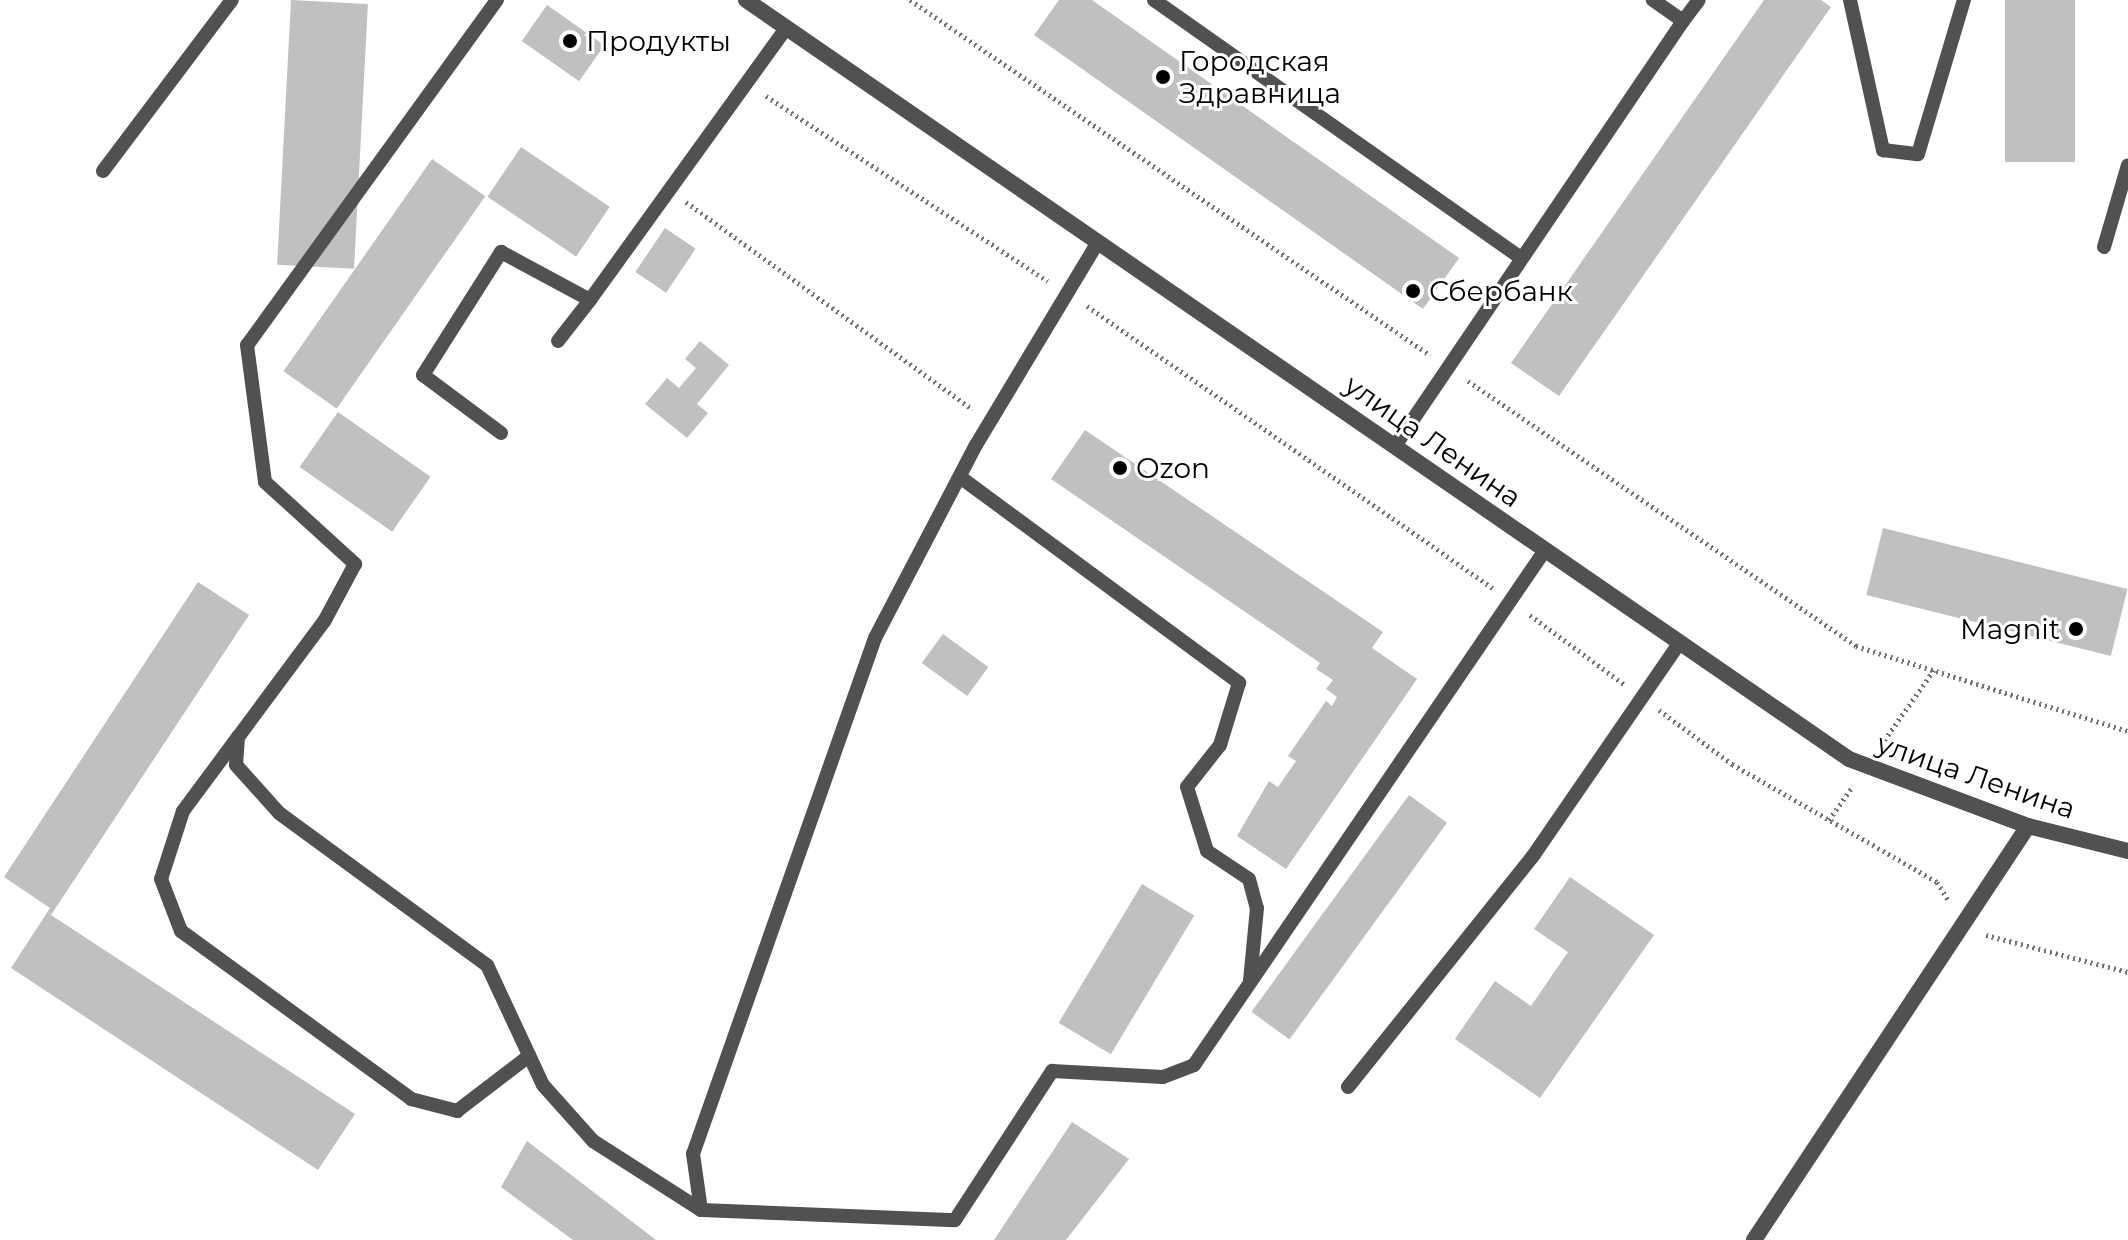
<!DOCTYPE html>
<html>
<head>
<meta charset="utf-8">
<style>
  body { margin:0 }
  #map { position:relative; width:2128px; height:1240px; overflow:hidden; background:#fff; font-family:Montserrat,sans-serif }
  div>[style] { position:absolute }
  .building>* { inset:0; background:#c0c0c0; transform-origin:0 0 }
  .path>* { height:5px; margin-top:-2.5px; transform-origin:0; background:repeating-linear-gradient(90deg,#737373 0 2px,transparent 0 6px) }
  .service>* { height:14px; margin:-7px; padding:0 7px; transform-origin:7px; border-radius:7px; background:#515151 }
  .minor>* { height:16px; margin:-8px; padding:0 8px; transform-origin:8px; border-radius:8px; background:#515151 }
  .tertiary>* { height:16px; margin:-8px; padding:0 8px; transform-origin:8px; border-radius:8px; background:#515151 }
  .dots>* { width:22px; height:22px; translate:-50% -50%; box-sizing:border-box; border:4px solid #fff; border-radius:50% }
  span { translate:-50% -50%; white-space:nowrap; text-align:center; line-height:1.15; -webkit-text-stroke:6px #fff; paint-order:stroke }
  .poi-label { font-size:28px; color:#000 }
  .left { translate:0 -50%; text-align:left }
  .right { translate:-100% -50%; text-align:right }
  .street-label { font-size:28px; color:#000 }
</style>
</head>
<body>
<div id="map">
  <div class="building">
    <i style="left:291px;top:0;width:77px;height:265px;rotate:3deg"></i>
    <i style="clip-path:polygon(1059px 0,1092px 0,1459px 258px,1423px 309px,1034px 35px)"></i>
    <i style="clip-path:polygon(1764px 0,1821px 0,1831px 7px,1559px 396px,1511px 363px)"></i>
    <i style="left:2005px;top:0;width:70px;height:162px"></i>
    <i style="left:547px;top:5px;width:70px;height:44px;rotate:35deg"></i>
    <i style="left:521px;top:147px;width:107px;height:60px;rotate:34deg"></i>
    <i style="left:432px;top:159px;width:65px;height:259px;rotate:35deg"></i>
    <i style="left:665px;top:228px;width:37px;height:53px;rotate:34deg"></i>
    <i style="clip-path:polygon(700px 341px,729px 365px,697px 404px,708px 413px,687px 438px,645px 404px,667px 378px,679px 388px,696px 368px,685px 359px)"></i>
    <i style="left:338px;top:412px;width:113px;height:67px;rotate:35deg"></i>
    <i style="clip-path:polygon(1085px 430px,1383px 632px,1372px 648px,1417px 679px,1286px 869px,1237px 836px,1269px 781px,1278px 787px,1296px 761px,1288px 756px,1326px 701px,1332px 706px,1337px 697px,1326px 689px,1333px 680px,1316px 669px,1320px 663px,1051px 479px)"></i>
    <i style="left:1883px;top:528px;width:252px;height:69px;rotate:14deg"></i>
    <i style="clip-path:polygon(198px 582px,249px 615px,51px 915px,355px 1114px,318px 1170px,11px 968px,50px 908px,4px 877px)"></i>
    <i style="left:943px;top:634px;width:56px;height:36px;rotate:36deg"></i>
    <i style="left:1409px;top:795px;width:47px;height:268px;rotate:36deg"></i>
    <i style="clip-path:polygon(1570px 877px,1654px 935px,1540px 1098px,1455px 1039px,1495px 981px,1531px 1006px,1568px 952px,1534px 929px)"></i>
    <i style="left:1142px;top:884px;width:61px;height:162px;rotate:31deg"></i>
    <i style="clip-path:polygon(1072px 1122px,1129px 1159px,1066px 1240px,994px 1240px)"></i>
    <i style="clip-path:polygon(527px 1141px,656px 1240px,573px 1240px,501px 1187px)"></i>
  </div>
  <div class="path">
    <i style="left:910px;top:0;width:630px;rotate:34.32deg"></i>
    <i style="left:766px;top:96px;width:337px;rotate:33.3deg"></i>
    <i style="left:686px;top:202px;width:354px;rotate:35.9deg"></i>
    <i style="left:1087px;top:306px;width:494px;rotate:34.8deg"></i>
    <i style="left:1468px;top:381px;width:470px;rotate:34.3deg"></i>
    <i style="left:1856px;top:646px;width:285px;rotate:17.4deg"></i>
    <i style="left:1530px;top:615px;width:118px;rotate:36.4deg"></i>
    <i style="left:1659px;top:710px;width:91px;rotate:36.5deg"></i>
    <i style="left:1732px;top:764px;width:237px;rotate:29.9deg"></i>
    <i style="left:1937px;top:882px;width:22px;rotate:58deg"></i>
    <i style="left:1881px;top:745px;width:92px;rotate:-54.8deg"></i>
    <i style="left:1829px;top:820px;width:42px;rotate:-54.8deg"></i>
    <i style="left:1986px;top:935px;width:147px;rotate:14.6deg"></i>
  </div>
  <div class="service">
    <i style="left:497px;top:0;width:426px;rotate:125.9deg"></i>
    <i style="left:247px;top:345px;width:138px;rotate:82.5deg"></i>
    <i style="left:265px;top:482px;width:122px;rotate:42.3deg"></i>
    <i style="left:355px;top:564px;width:64px;rotate:118.2deg"></i>
    <i style="left:325px;top:620px;width:146px;rotate:126.6deg"></i>
    <i style="left:238px;top:737px;width:28px;rotate:94deg"></i>
    <i style="left:236px;top:765px;width:64px;rotate:48.1deg"></i>
    <i style="left:279px;top:813px;width:258px;rotate:36.2deg"></i>
    <i style="left:487px;top:965px;width:132px;rotate:65deg"></i>
    <i style="left:543px;top:1085px;width:75px;rotate:48.2deg"></i>
    <i style="left:593px;top:1141px;width:128px;rotate:32.6deg"></i>
    <i style="left:701px;top:1210px;width:254px;rotate:2.3deg"></i>
    <i style="left:955px;top:1220px;width:178px;rotate:-56.9deg"></i>
    <i style="left:1052px;top:1071px;width:111px;rotate:3.1deg"></i>
    <i style="left:1163px;top:1077px;width:33px;rotate:-21deg"></i>
    <i style="left:1194px;top:1065px;width:623px;rotate:-55.72deg"></i>
    <i style="left:1154px;top:0;width:449px;rotate:35.1deg"></i>
    <i style="left:1850px;top:0;width:154px;rotate:77.6deg"></i>
    <i style="left:1883px;top:150px;width:35px;rotate:7deg"></i>
    <i style="left:1918px;top:154px;width:161px;rotate:-73.4deg"></i>
    <i style="left:1683px;top:21px;width:26px;rotate:-53deg"></i>
    <i style="left:103px;top:171px;width:214px;rotate:-53deg"></i>
    <i style="left:2104px;top:247px;width:85px;rotate:-73.7deg"></i>
    <i style="left:558px;top:341px;width:52px;rotate:-52deg"></i>
    <i style="left:501px;top:433px;width:97px;rotate:-143.4deg"></i>
    <i style="left:423px;top:375px;width:146px;rotate:-57.6deg"></i>
    <i style="left:501px;top:252px;width:101px;rotate:28.3deg"></i>
    <i style="left:590px;top:300px;width:335px;rotate:-54.2deg"></i>
    <i style="left:1395px;top:446px;width:513px;rotate:-55.88deg"></i>
    <i style="left:1683px;top:21px;width:37px;rotate:-145deg"></i>
    <i style="left:960px;top:477px;width:347px;rotate:36.4deg"></i>
    <i style="left:1239px;top:683px;width:65px;rotate:107deg"></i>
    <i style="left:1220px;top:745px;width:53px;rotate:128.2deg"></i>
    <i style="left:1187px;top:787px;width:67px;rotate:72.6deg"></i>
    <i style="left:1207px;top:851px;width:50px;rotate:33.7deg"></i>
    <i style="left:1249px;top:879px;width:30px;rotate:75deg"></i>
    <i style="left:1257px;top:908px;width:73px;rotate:95.5deg"></i>
    <i style="left:238px;top:737px;width:92px;rotate:126.6deg"></i>
    <i style="left:183px;top:811px;width:71px;rotate:107.9deg"></i>
    <i style="left:161px;top:879px;width:56px;rotate:69deg"></i>
    <i style="left:181px;top:931px;width:285px;rotate:36.1deg"></i>
    <i style="left:411px;top:1099px;width:48px;rotate:14.6deg"></i>
    <i style="left:457px;top:1111px;width:91px;rotate:-37.4deg"></i>
    <i style="left:1348px;top:1087px;width:296px;rotate:-51.3deg"></i>
    <i style="left:1533px;top:856px;width:260px;rotate:-55.5deg"></i>
    <i style="left:701px;top:1210px;width:57px;rotate:-98.1deg"></i>
    <i style="left:693px;top:1154px;width:547px;rotate:-70.57deg"></i>
    <i style="left:875px;top:638px;width:218px;rotate:-62.4deg"></i>
    <i style="left:976px;top:445px;width:237px;rotate:-59deg"></i>
  </div>
  <div class="minor">
    <i style="left:1754px;top:1240px;width:496px;rotate:-56.5deg"></i>
  </div>
  <div class="tertiary">
    <i style="left:746px;top:0;width:1339px;rotate:34.53deg"></i>
    <i style="left:1849px;top:759px;width:191px;rotate:20.5deg"></i>
    <i style="left:2028px;top:826px;width:103px;rotate:14deg"></i>
  </div>
  <div class="dots">
    <i style="left:570px;top:41px;background:#000"></i>
    <i style="left:1163px;top:77px;background:#000"></i>
    <i style="left:1413px;top:291px;background:#000"></i>
    <i style="left:1120px;top:468px;background:#000"></i>
    <i style="left:2076px;top:629px;background:#000"></i>
  </div>
  <div class="poi-label">
    <span class="left" style="left:586px;top:41px">Продукты</span>
    <span class="left" style="left:1179px;top:77px">Городская<br>Здравница</span>
    <span class="left" style="left:1429px;top:291px">Сбербанк</span>
    <span class="left" style="left:1136px;top:468px">Ozon</span>
    <span class="right" style="left:2060px;top:629px">Magnit</span>
  </div>
  <div class="street-label">
    <span style="left:1433px;top:441px;rotate:35deg">улица Ленина</span>
    <span style="left:1976px;top:776px;rotate:19deg">улица Ленина</span>
  </div>
</div>
</body>
</html>
